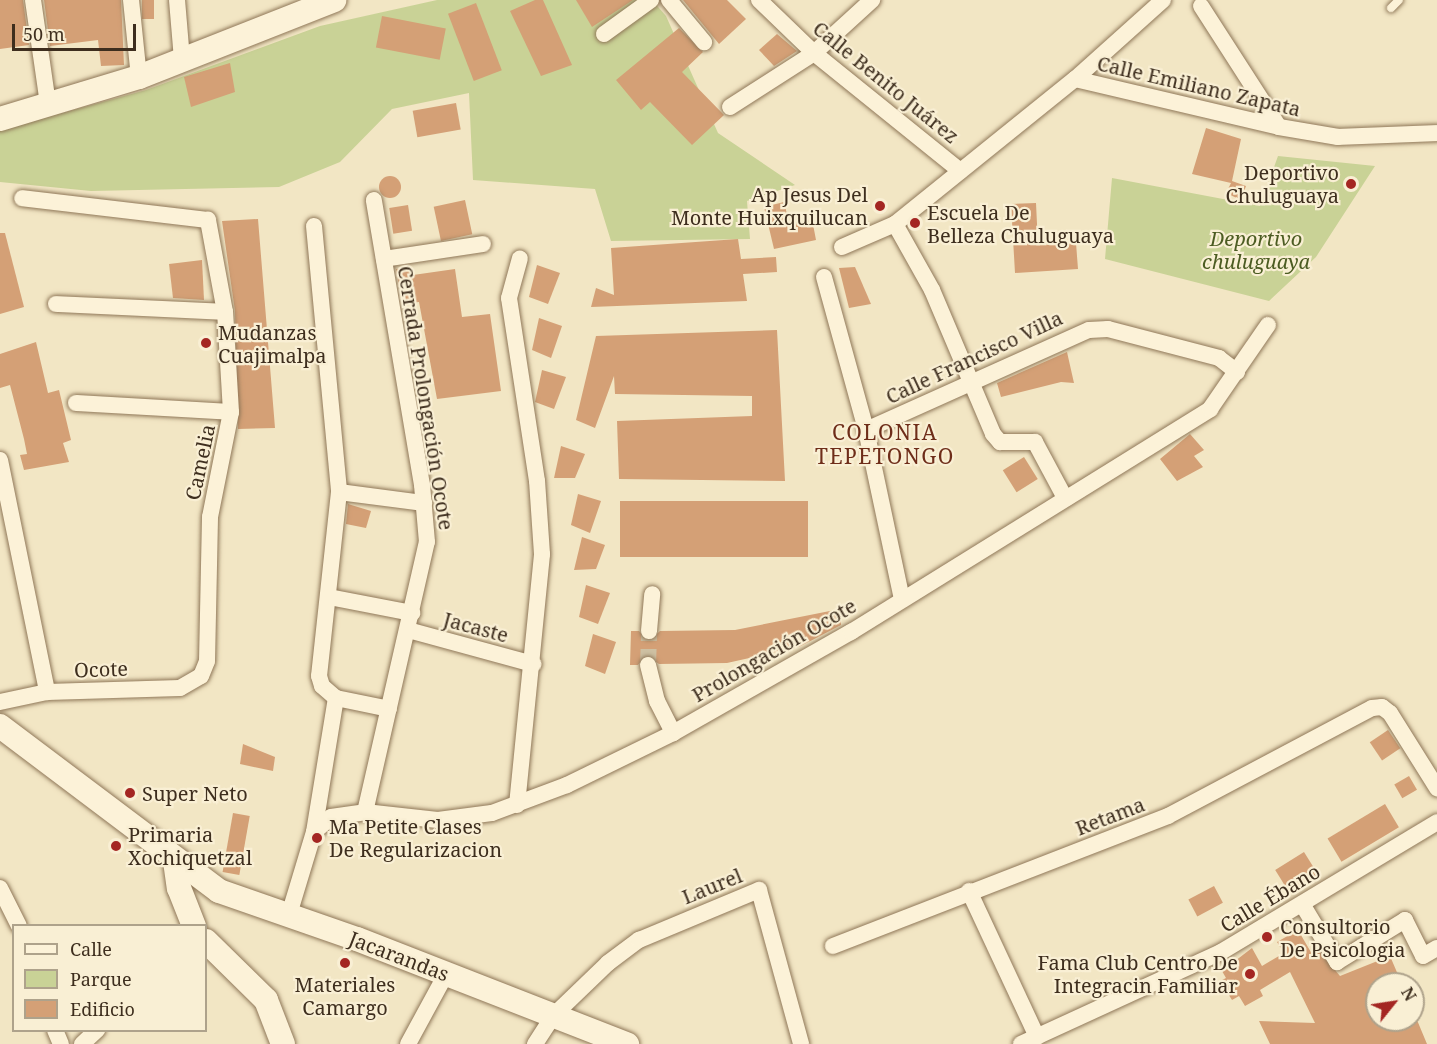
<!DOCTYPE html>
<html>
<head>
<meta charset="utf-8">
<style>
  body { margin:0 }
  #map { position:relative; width:1437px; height:1044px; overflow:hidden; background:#f2e6c4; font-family:"Noto Serif",serif }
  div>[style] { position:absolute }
  .green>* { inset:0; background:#c9d296 }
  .building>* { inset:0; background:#d4a076; transform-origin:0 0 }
  .round { border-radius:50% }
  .street-tunnel>* { height:16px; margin-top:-8px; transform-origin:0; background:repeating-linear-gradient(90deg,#cec1a3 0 16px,transparent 0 24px) }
  .roads { filter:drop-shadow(0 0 2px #8f7758) drop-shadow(0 0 2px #8f7758) }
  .lane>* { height:8px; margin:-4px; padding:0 4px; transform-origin:4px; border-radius:4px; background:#fcf2d8 }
  .street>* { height:16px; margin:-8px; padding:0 8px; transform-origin:8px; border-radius:8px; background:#fcf2d8 }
  .secondary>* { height:24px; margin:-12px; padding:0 12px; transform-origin:12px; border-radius:12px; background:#fcf2d8 }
  .dots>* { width:16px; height:16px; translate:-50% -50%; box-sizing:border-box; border:3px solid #f9efd4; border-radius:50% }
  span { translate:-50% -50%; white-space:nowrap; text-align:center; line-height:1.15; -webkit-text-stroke:4.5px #f9efd4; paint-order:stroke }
  .street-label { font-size:20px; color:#3e2e1e }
  .poi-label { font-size:20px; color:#3e2e1e }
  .right { translate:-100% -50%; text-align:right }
  .left { translate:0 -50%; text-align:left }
  .park-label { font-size:20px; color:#4c5c22; font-style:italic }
  .neighbourhood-label { font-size:21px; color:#6e2d19; letter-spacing:1.5px }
  .legend { position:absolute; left:12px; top:924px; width:195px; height:108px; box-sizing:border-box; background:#f9efd4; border:2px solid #aea28b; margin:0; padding:8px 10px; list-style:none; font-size:18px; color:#3e2e1e }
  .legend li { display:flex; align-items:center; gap:12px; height:30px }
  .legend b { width:30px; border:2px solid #aea28b }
  .north { position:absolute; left:1365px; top:972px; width:60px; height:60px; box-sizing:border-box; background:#f9efd4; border:2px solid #aea28b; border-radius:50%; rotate:60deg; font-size:16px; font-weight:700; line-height:24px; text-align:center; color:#3e2e1e }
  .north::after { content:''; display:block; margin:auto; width:21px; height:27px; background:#a42622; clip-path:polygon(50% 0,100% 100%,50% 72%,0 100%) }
  .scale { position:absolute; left:12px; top:24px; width:124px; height:27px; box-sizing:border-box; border:3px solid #3e2e1e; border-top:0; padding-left:8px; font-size:18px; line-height:21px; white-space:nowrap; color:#3e2e1e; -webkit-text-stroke:4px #f9efd4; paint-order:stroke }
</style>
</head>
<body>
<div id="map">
  <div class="green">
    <i style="clip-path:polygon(437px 0,652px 0,666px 16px,718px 133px,795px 185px,747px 201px,750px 239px,611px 241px,595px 189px,473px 180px,469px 93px,392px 109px,340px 162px,279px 187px,91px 191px,0 182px,0 130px,146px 90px,320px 26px)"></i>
    <i style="clip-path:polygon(1278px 156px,1375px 166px,1316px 257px,1269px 301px,1105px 259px,1112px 178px,1260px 206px)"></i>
  </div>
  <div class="building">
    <i style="clip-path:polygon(0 0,23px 0,29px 45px,0 49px)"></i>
    <i style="clip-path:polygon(44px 0,121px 0,124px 65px,101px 66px,98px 40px,50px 46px)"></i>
    <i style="left:142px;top:0;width:12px;height:19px"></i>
    <i style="clip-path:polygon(535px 0,543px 0,572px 65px,541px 76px,510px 11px)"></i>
    <i style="clip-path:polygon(576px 0,633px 0,592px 27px)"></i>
    <i style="clip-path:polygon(683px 0,727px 0,746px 19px,719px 44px)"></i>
    <i style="left:476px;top:3px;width:72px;height:30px;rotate:69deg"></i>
    <i style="left:382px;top:16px;width:65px;height:32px;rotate:11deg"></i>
    <i style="clip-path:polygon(679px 28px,703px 52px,682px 72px,724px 115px,692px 145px,650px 102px,641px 110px,616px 80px)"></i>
    <i style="clip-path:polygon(777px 34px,797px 51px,774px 66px,759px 50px)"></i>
    <i style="clip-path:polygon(230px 63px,235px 92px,191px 107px,184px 77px)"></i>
    <i style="left:456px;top:103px;width:27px;height:44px;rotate:80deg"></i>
    <i style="clip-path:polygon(1206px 128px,1241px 139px,1232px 181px,1246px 186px,1241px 200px,1226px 193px,1231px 183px,1192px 174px)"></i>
    <i class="round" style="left:379px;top:176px;width:22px;height:22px"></i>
    <i style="left:465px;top:200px;width:35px;height:32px;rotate:78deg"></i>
    <i style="clip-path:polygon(784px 202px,789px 223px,812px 219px,816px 240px,774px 249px,764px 207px)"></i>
    <i style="clip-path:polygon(1036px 203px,1038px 245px,1076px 243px,1078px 269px,1015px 273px,1011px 204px)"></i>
    <i style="left:408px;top:205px;width:26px;height:19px;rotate:81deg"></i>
    <i style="clip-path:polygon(258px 219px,275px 428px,238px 429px,235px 311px,222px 221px)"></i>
    <i style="clip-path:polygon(0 233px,5px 233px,24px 307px,0 314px)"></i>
    <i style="clip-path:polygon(738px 239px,741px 259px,776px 257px,777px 272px,743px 274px,747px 301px,591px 307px,596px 288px,614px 295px,611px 248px)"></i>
    <i style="clip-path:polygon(202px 260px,204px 300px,173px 298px,169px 264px)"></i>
    <i style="clip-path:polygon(537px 265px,560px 273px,548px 304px,529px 297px)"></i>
    <i style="clip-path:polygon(412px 267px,413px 275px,455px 269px,462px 317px,490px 314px,501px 391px,437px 399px,419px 302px,402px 304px,396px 269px)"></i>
    <i style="clip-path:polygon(855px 267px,871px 304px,849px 308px,839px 268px)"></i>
    <i style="clip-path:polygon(539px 318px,562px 326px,551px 358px,532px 350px)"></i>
    <i style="clip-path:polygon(777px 330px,785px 481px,619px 479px,617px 421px,752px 416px,752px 396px,615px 394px,614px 376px,595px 428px,576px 420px,596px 336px)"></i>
    <i style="clip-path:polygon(36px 342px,48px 393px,59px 390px,71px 440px,63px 443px,69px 462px,24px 470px,20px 455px,27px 454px,24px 439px,10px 385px,0 388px,0 354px)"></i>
    <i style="clip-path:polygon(1067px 352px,1074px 383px,1061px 382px,1001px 397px,997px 383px)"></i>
    <i style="clip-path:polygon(542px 370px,566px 377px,554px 409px,535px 402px)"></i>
    <i style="clip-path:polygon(1190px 434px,1204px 450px,1194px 456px,1203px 467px,1177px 481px,1160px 459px)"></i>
    <i style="clip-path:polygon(561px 446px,585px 454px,575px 478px,554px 478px)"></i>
    <i style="left:1024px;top:457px;width:26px;height:25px;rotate:58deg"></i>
    <i style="clip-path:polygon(578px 494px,601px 501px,590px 533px,571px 525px)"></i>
    <i style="left:808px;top:501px;width:56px;height:188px;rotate:90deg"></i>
    <i style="clip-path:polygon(348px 504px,371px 511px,366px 528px,346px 524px)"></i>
    <i style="clip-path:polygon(582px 537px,605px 545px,596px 569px,574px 570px)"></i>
    <i style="clip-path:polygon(586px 585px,610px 593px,598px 624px,579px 617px)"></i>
    <i style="clip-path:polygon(840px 609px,841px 625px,799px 647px,727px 663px,659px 664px,646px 655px,638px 665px,630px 665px,631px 631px,639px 631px,649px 641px,660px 631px,735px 630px)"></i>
    <i style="clip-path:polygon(593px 634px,616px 642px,605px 674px,585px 666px)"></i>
    <i style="left:1388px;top:730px;width:22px;height:22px;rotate:56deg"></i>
    <i style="clip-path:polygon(243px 744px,275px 757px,273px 771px,240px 764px)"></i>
    <i style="left:1409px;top:776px;width:16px;height:17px;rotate:60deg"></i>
    <i style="left:1385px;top:804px;width:27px;height:67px;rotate:59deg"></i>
    <i style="left:233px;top:813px;width:17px;height:60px;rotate:10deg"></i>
    <i style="left:1304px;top:852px;width:28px;height:34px;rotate:58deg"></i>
    <i style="left:1214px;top:886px;width:19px;height:29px;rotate:62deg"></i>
    <i style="clip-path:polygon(1298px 930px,1312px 954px,1318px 950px,1340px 976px,1390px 956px,1402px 984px,1377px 984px,1377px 1020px,1417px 1020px,1427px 1044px,1270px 1044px,1259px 1021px,1315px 1023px,1290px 972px,1260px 990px,1263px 996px,1245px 1006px,1239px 996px,1232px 1000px,1220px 981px,1226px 978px,1222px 971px,1252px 948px,1262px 966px,1284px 953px,1277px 942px)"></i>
  </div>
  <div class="street-tunnel">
    <i style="left:648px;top:665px;width:34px;rotate:-88deg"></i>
  </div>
  <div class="roads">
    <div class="lane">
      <i style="left:1391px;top:8px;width:11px;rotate:-45deg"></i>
    </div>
    <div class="street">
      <i style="left:33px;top:0;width:105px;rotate:81.8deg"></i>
      <i style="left:131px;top:0;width:77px;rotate:84.1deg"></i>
      <i style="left:177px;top:0;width:60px;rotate:85.2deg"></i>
      <i style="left:669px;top:0;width:55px;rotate:50.2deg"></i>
      <i style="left:759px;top:0;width:76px;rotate:43.9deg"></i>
      <i style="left:814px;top:53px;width:188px;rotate:38.9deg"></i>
      <i style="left:1201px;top:6px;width:144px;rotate:57.2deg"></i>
      <i style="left:604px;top:34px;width:58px;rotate:-35.9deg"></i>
      <i style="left:1075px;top:79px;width:210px;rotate:13.2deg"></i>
      <i style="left:1279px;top:127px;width:60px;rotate:9.6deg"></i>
      <i style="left:1338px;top:137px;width:99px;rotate:-2.3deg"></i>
      <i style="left:730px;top:107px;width:100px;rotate:-32.7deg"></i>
      <i style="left:814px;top:53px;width:79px;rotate:-42.4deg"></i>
      <i style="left:895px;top:224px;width:76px;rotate:60.7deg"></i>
      <i style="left:932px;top:290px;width:156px;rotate:67deg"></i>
      <i style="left:993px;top:434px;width:11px;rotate:49deg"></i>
      <i style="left:1000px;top:442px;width:35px"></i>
      <i style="left:1035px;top:442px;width:64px;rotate:61.8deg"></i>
      <i style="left:314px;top:226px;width:267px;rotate:84.6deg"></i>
      <i style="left:339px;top:492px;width:185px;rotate:96.2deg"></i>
      <i style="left:319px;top:676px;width:10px;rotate:73deg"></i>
      <i style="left:322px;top:686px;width:18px;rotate:41deg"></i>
      <i style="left:336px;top:698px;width:54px;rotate:11.7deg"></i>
      <i style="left:842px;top:247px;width:58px;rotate:-23.5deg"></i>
      <i style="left:895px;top:224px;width:231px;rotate:-38.9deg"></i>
      <i style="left:1075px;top:79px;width:118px;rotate:-41.9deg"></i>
      <i style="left:384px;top:259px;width:100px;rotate:-8.6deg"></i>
      <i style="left:824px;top:277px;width:159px;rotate:74.6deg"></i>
      <i style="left:866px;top:430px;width:173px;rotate:78deg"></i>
      <i style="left:56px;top:304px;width:169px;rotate:2.7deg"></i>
      <i style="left:76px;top:403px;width:155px;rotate:3.3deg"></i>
      <i style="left:866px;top:430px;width:244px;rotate:-24.2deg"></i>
      <i style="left:1089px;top:330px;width:19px;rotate:-3deg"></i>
      <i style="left:1108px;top:329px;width:115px;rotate:14.6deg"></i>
      <i style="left:1219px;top:358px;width:23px;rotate:38deg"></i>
      <i style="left:0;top:460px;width:237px;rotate:78.5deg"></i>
      <i style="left:339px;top:492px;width:86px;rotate:7.4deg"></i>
      <i style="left:329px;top:597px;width:85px;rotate:10.9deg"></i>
      <i style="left:408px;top:630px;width:130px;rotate:15.2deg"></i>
      <i style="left:649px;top:631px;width:37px;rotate:-85deg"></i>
      <i style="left:648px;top:665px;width:37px;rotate:76deg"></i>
      <i style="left:657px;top:701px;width:36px;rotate:63deg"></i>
      <i style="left:0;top:702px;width:48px;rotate:-12deg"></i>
      <i style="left:47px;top:692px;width:133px;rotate:-1.7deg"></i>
      <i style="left:180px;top:688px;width:24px;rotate:-30deg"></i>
      <i style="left:201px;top:676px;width:16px;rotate:-68deg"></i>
      <i style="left:207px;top:661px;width:144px;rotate:-88.8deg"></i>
      <i style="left:210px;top:517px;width:107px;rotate:-78.7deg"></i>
      <i style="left:231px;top:412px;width:100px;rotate:-93.4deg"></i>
      <i style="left:225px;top:312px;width:94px;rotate:-100.5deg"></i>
      <i style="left:208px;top:220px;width:187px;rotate:-173.3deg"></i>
      <i style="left:517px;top:805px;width:252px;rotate:-84.3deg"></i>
      <i style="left:542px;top:554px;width:73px;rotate:-93.9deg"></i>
      <i style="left:537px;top:481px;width:185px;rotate:-98.7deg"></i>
      <i style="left:509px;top:298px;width:41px;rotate:-74.6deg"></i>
      <i style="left:365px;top:812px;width:277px;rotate:-77.1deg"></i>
      <i style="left:427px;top:542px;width:57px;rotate:-95deg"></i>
      <i style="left:422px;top:485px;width:289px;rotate:-99.6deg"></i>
      <i style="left:314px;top:832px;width:136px;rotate:-80.7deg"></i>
      <i style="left:0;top:888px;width:42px;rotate:63.4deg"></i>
      <i style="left:969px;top:891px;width:161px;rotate:65deg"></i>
      <i style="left:1302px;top:904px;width:68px;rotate:58.9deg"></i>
      <i style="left:1337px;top:962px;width:80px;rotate:-31.7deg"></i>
      <i style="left:1405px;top:920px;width:40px;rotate:63.4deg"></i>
      <i style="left:1423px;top:956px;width:16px;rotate:-30deg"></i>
      <i style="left:288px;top:918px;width:90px;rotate:-73.2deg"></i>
      <i style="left:314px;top:832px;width:23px;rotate:-41deg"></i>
      <i style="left:331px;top:817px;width:34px;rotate:-8deg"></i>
      <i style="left:365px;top:812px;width:73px;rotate:6.3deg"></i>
      <i style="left:438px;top:820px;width:54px;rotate:-7.4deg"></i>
      <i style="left:492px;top:813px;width:80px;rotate:-20.5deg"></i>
      <i style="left:567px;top:785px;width:118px;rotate:-26.1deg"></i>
      <i style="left:673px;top:733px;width:205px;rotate:-29.6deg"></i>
      <i style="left:851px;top:632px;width:423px;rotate:-31.8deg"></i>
      <i style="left:1210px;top:409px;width:102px;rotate:-55.4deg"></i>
      <i style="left:833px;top:946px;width:359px;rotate:-21.2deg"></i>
      <i style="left:1168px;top:816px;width:231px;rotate:-27.9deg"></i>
      <i style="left:1372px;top:708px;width:10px;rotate:-6deg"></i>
      <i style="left:1382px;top:707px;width:10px;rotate:37deg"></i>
      <i style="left:1390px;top:713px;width:89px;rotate:57.9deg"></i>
      <i style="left:55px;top:1030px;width:15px;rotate:67deg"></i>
      <i style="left:82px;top:1044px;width:21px;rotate:-43deg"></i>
      <i style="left:408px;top:1044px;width:80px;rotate:-61.5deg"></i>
      <i style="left:535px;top:1044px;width:35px;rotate:-57deg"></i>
      <i style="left:554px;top:1015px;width:75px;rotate:-43.9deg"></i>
      <i style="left:608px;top:963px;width:39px;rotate:-37deg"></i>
      <i style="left:639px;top:940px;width:130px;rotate:-22.6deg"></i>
      <i style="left:759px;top:890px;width:160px;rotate:74.7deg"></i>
      <i style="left:1021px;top:1044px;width:220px;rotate:-24.7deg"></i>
      <i style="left:1221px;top:952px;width:252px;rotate:-31deg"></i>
    </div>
    <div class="secondary">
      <i style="left:0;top:119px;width:145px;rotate:-16.8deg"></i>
      <i style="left:139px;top:77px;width:210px;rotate:-21.5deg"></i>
      <i style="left:0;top:726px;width:274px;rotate:37deg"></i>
      <i style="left:219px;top:891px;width:146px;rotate:19.2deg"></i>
      <i style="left:357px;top:939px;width:290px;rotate:21.3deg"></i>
      <i style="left:175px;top:861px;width:27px;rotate:82deg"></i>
      <i style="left:179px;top:888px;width:41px;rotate:68.5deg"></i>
      <i style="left:206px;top:941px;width:84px;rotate:44.5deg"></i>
      <i style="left:266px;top:1000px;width:47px;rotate:68.9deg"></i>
    </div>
  </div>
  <div class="dots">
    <i style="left:1351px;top:184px;background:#a42622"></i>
    <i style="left:880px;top:206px;background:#a42622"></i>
    <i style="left:915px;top:223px;background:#a42622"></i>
    <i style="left:206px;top:343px;background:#a42622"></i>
    <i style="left:130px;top:793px;background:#a42622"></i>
    <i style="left:317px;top:838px;background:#a42622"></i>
    <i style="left:116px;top:846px;background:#a42622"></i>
    <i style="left:1267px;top:937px;background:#a42622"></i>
    <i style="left:345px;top:963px;background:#a42622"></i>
    <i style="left:1250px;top:974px;background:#a42622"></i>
  </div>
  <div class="street-label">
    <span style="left:886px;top:82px;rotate:39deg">Calle Benito Juárez</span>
    <span style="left:1199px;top:86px;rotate:13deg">Calle Emiliano Zapata</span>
    <span style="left:974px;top:357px;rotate:-25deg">Calle Francisco Villa</span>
    <span style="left:426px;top:398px;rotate:81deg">Cerrada Prolongación Ocote</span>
    <span style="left:200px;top:462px;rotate:-78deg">Camelia</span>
    <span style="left:476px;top:627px;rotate:15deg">Jacaste</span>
    <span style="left:774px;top:650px;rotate:-30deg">Prolongación Ocote</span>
    <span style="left:101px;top:669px;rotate:-2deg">Ocote</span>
    <span style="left:1110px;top:816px;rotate:-21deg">Retama</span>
    <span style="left:712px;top:886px;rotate:-22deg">Laurel</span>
    <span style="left:1270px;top:898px;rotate:-31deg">Calle Ébano</span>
    <span style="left:399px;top:956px;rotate:21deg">Jacarandas</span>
  </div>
  <div class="poi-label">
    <span class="right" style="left:1339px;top:184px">Deportivo<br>Chuluguaya</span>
    <span class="right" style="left:868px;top:206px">Ap Jesus Del<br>Monte Huixquilucan</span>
    <span class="left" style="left:927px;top:224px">Escuela De<br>Belleza Chuluguaya</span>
    <span class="left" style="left:218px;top:344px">Mudanzas<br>Cuajimalpa</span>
    <span class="left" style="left:142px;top:793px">Super Neto</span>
    <span class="left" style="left:329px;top:838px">Ma Petite Clases<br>De Regularizacion</span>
    <span class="left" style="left:128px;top:846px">Primaria<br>Xochiquetzal</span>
    <span class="left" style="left:1280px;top:938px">Consultorio<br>De Psicologia</span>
    <span class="right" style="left:1238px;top:974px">Fama Club Centro De<br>Integracin Familiar</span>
    <span style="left:345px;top:996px">Materiales<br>Camargo</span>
  </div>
  <div class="park-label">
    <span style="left:1256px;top:250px">Deportivo<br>chuluguaya</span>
  </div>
  <div class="neighbourhood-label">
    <span style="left:885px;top:444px">COLONIA<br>TEPETONGO</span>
  </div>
  <ul class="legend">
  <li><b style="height:8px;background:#fcf2d8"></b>Calle</li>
  <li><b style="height:16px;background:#c9d296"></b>Parque</li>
  <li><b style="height:16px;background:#d4a076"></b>Edificio</li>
  </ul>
  <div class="north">N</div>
  <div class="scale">50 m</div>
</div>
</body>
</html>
